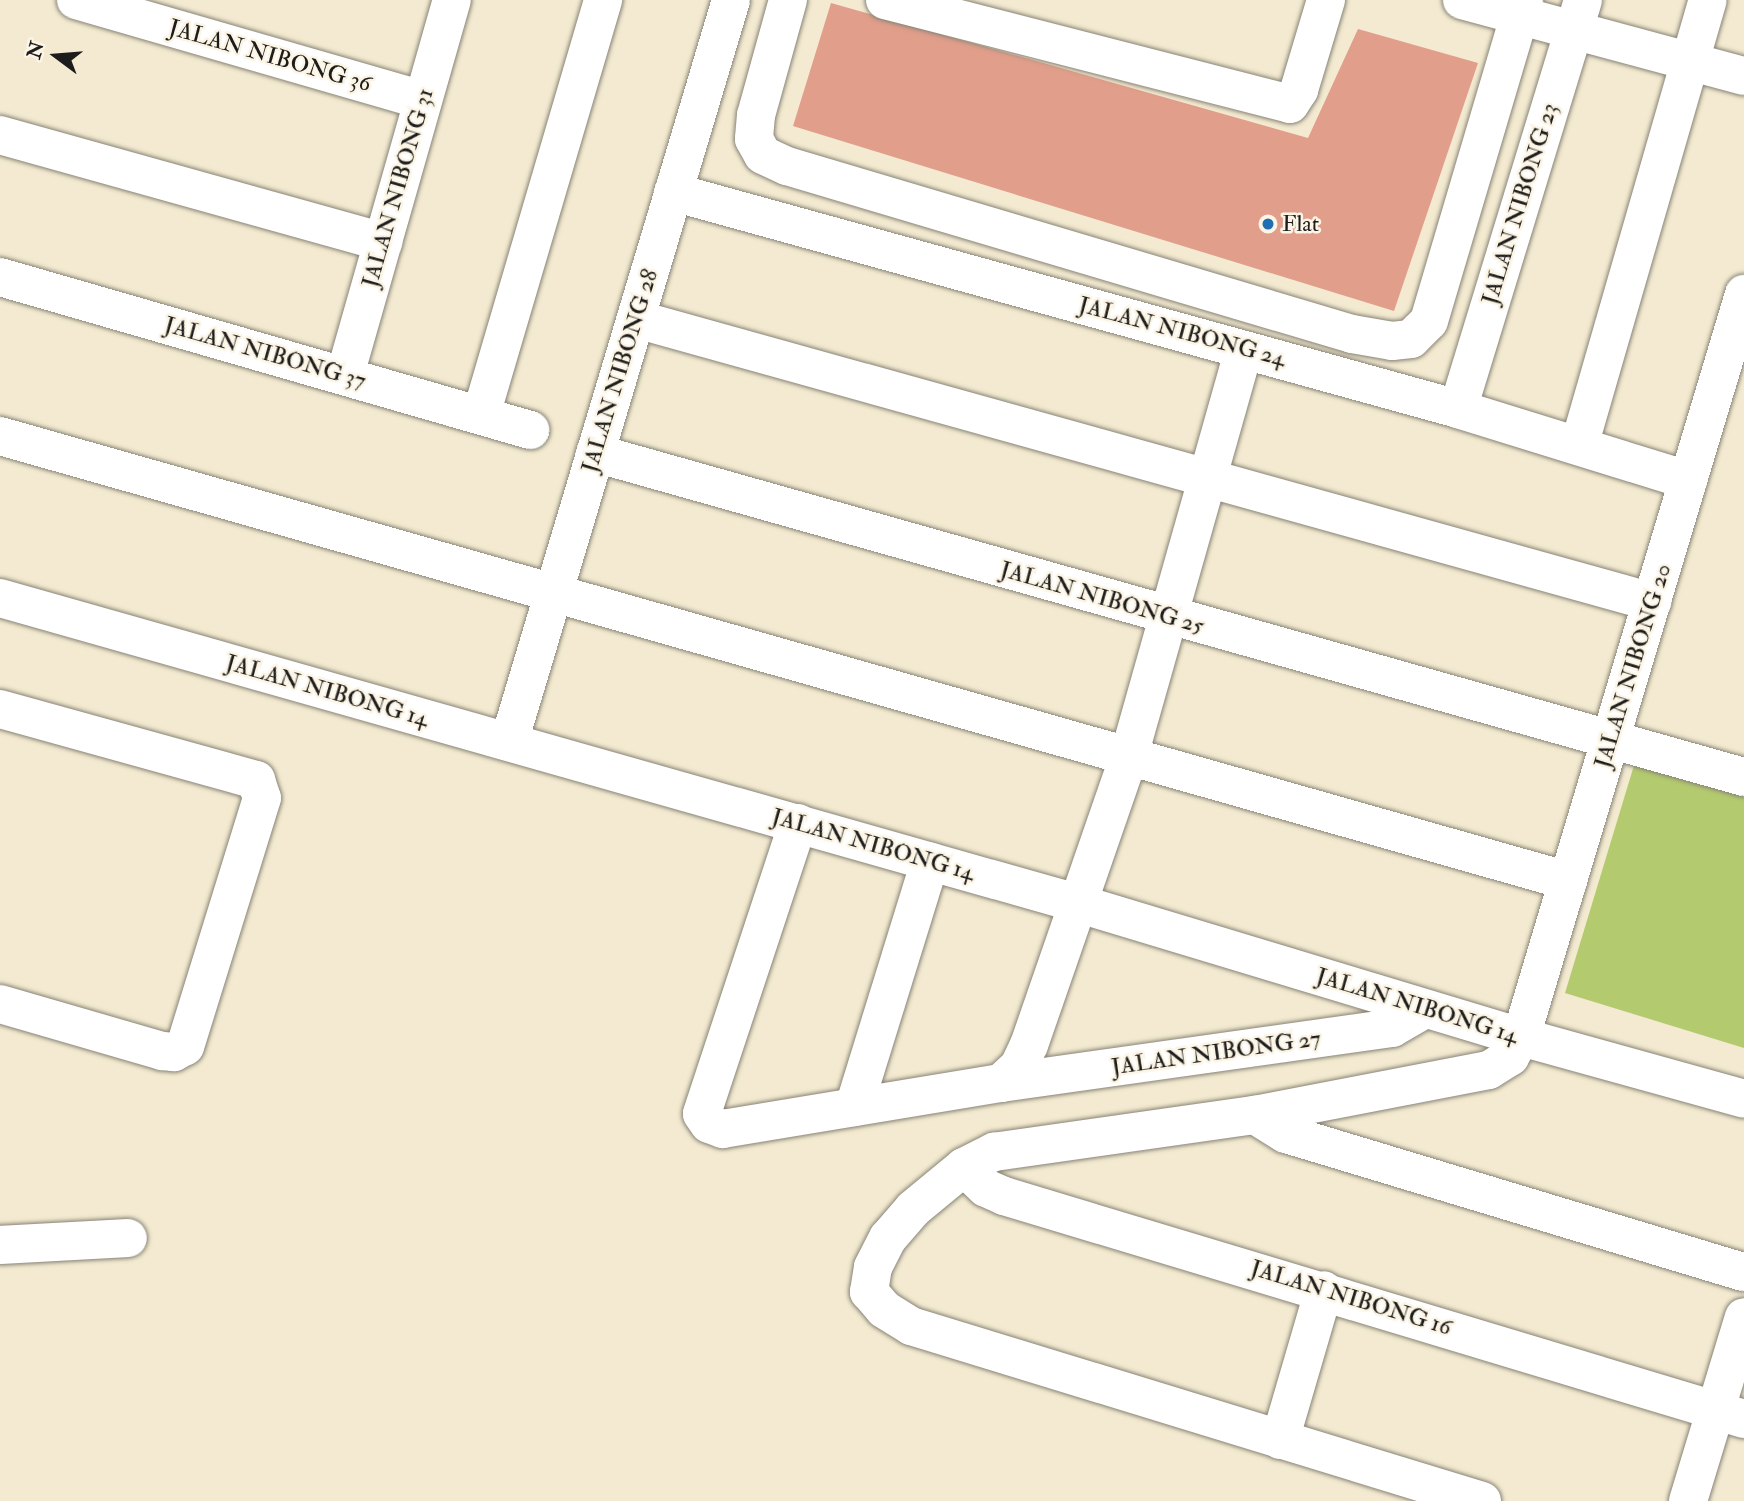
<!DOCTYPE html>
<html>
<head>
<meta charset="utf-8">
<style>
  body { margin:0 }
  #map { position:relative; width:1744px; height:1501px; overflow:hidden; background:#f3ead1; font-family:"IM FELL Double Pica",serif }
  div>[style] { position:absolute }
  .green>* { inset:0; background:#b4ca6f }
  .building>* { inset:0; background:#e09e8b }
  .roads { filter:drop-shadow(0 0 2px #888376) drop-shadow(0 0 2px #888376) }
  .minor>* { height:38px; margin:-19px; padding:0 19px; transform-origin:19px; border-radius:19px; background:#fff }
  .dots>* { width:19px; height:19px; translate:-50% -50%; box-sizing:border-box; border:4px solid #fcf5e5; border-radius:50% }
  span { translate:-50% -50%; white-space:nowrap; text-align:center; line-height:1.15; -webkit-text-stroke:5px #fcf5e5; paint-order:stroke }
  .street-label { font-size:23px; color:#1c1c1c }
  .poi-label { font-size:23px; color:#1c1c1c }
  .left { translate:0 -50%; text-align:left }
  .north { position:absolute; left:21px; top:21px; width:70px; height:70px; -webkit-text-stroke:5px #fcf5e5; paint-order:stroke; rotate:286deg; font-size:19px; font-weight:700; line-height:28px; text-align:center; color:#1c1c1c }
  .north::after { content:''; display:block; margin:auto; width:24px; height:32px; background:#1c1c1c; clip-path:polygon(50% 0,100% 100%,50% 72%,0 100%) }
</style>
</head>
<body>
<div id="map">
  <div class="green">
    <i style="clip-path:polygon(1635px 762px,1744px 795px,1744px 1048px,1565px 993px)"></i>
  </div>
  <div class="building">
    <i style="clip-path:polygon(831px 3px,1308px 138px,1358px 29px,1478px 63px,1394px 311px,793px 126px)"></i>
  </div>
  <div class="roads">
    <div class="minor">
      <i style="left:76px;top:0;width:361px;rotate:16.1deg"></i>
      <i style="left:788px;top:0;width:119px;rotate:105.5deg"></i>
      <i style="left:756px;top:115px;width:24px;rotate:95deg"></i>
      <i style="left:754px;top:139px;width:18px;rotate:61deg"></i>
      <i style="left:763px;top:155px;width:26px;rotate:25deg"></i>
      <i style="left:787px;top:166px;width:589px;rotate:16.56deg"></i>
      <i style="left:1352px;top:334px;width:41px;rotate:9.9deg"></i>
      <i style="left:1392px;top:341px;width:19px;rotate:-6deg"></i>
      <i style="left:1411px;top:339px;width:25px;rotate:-45deg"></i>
      <i style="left:1429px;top:321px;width:335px;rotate:-73.5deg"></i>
      <i style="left:885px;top:0;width:418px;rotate:14.4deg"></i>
      <i style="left:1290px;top:104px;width:17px;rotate:-57deg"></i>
      <i style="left:1299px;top:90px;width:94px;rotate:-73.3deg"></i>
      <i style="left:1462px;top:0;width:292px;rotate:15.1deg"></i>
      <i style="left:0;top:135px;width:398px;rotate:15.6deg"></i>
      <i style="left:673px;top:192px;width:814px;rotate:15.45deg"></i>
      <i style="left:1458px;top:409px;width:241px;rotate:17.2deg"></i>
      <i style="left:0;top:277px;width:552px;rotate:16.1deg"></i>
      <i style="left:636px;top:319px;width:1055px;rotate:15.56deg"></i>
      <i style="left:345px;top:375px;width:390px;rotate:-74.1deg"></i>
      <i style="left:1458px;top:409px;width:428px;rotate:-73deg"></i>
      <i style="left:481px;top:415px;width:433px;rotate:-73.6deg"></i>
      <i style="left:0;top:436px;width:1630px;rotate:15.84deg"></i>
      <i style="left:1579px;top:446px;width:464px;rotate:-73.9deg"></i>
      <i style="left:595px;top:453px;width:1194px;rotate:15.75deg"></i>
      <i style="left:0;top:598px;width:1123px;rotate:15.82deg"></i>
      <i style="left:1080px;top:904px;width:461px;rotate:16.8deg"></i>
      <i style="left:1521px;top:1037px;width:231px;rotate:15.5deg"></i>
      <i style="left:0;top:709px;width:266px;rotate:15.5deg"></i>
      <i style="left:256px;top:780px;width:19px;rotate:72deg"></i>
      <i style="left:262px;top:798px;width:260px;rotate:107.2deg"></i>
      <i style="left:185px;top:1046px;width:13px;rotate:151deg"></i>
      <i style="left:174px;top:1052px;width:12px;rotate:-175deg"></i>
      <i style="left:162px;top:1051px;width:169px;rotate:-163.8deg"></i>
      <i style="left:509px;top:742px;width:774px;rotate:-73.34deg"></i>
      <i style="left:798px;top:823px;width:306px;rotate:108.3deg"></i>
      <i style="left:702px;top:1114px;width:12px;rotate:55deg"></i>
      <i style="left:709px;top:1124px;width:15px;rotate:20deg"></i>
      <i style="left:723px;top:1129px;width:282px;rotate:-9.4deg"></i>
      <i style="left:1001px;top:1083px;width:395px;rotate:-8deg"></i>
      <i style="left:1392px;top:1028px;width:38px;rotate:-30deg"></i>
      <i style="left:1001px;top:1083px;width:25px;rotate:-43deg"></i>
      <i style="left:1019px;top:1066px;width:23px;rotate:-65deg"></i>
      <i style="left:1029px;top:1045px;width:303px;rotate:-70.9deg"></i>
      <i style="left:1128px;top:759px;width:425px;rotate:-74.2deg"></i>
      <i style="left:854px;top:1107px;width:257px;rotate:-72.8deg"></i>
      <i style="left:1255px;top:1115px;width:36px;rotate:32deg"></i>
      <i style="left:1286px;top:1134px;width:478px;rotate:16.8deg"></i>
      <i style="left:964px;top:1167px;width:30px;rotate:44deg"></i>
      <i style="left:986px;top:1188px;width:20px;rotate:24deg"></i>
      <i style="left:1004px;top:1196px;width:773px;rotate:16.77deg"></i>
      <i style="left:0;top:1245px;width:128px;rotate:-3.1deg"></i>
      <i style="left:1280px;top:1440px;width:156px;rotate:-73.7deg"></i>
      <i style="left:1482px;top:1501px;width:597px;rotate:-162.96deg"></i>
      <i style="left:911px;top:1326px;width:32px;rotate:-148deg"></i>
      <i style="left:884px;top:1309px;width:23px;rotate:-131deg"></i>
      <i style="left:869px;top:1292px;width:25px;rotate:-81deg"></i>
      <i style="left:873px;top:1267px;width:33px;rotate:-63deg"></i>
      <i style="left:888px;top:1238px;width:38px;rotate:-49deg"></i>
      <i style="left:913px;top:1209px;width:66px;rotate:-39.5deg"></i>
      <i style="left:964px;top:1167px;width:34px;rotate:-27deg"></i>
      <i style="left:994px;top:1152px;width:264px;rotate:-8.1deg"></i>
      <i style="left:1255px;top:1115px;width:238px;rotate:-10.9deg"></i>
      <i style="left:1489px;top:1070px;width:25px;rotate:-32deg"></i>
      <i style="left:1510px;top:1057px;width:23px;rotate:-61deg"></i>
      <i style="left:1521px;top:1037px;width:776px;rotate:-73.29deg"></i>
      <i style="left:1688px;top:1501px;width:192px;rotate:-73.1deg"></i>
    </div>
  </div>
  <div class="dots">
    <i style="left:1268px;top:224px;background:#1f6fb2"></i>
  </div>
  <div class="street-label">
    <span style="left:270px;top:56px;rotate:16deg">JALAN NIBONG 36</span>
    <span style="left:398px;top:188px;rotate:-74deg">JALAN NIBONG 31</span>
    <span style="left:1520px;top:204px;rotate:-73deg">JALAN NIBONG 23</span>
    <span style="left:1182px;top:332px;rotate:15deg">JALAN NIBONG 24</span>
    <span style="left:265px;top:353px;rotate:16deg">JALAN NIBONG 37</span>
    <span style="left:620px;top:371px;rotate:-73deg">JALAN NIBONG 28</span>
    <span style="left:1102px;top:598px;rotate:16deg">JALAN NIBONG 25</span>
    <span style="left:1633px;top:666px;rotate:-73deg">JALAN NIBONG 20</span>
    <span style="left:327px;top:691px;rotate:16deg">JALAN NIBONG 14</span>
    <span style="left:873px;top:845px;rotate:16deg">JALAN NIBONG 14</span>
    <span style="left:1417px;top:1006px;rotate:17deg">JALAN NIBONG 14</span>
    <span style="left:1216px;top:1053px;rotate:-8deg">JALAN NIBONG 27</span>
    <span style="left:1351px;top:1298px;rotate:17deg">JALAN NIBONG 16</span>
  </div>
  <div class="poi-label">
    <span class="left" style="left:1282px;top:224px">Flat</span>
  </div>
  <div class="north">N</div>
</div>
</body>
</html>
